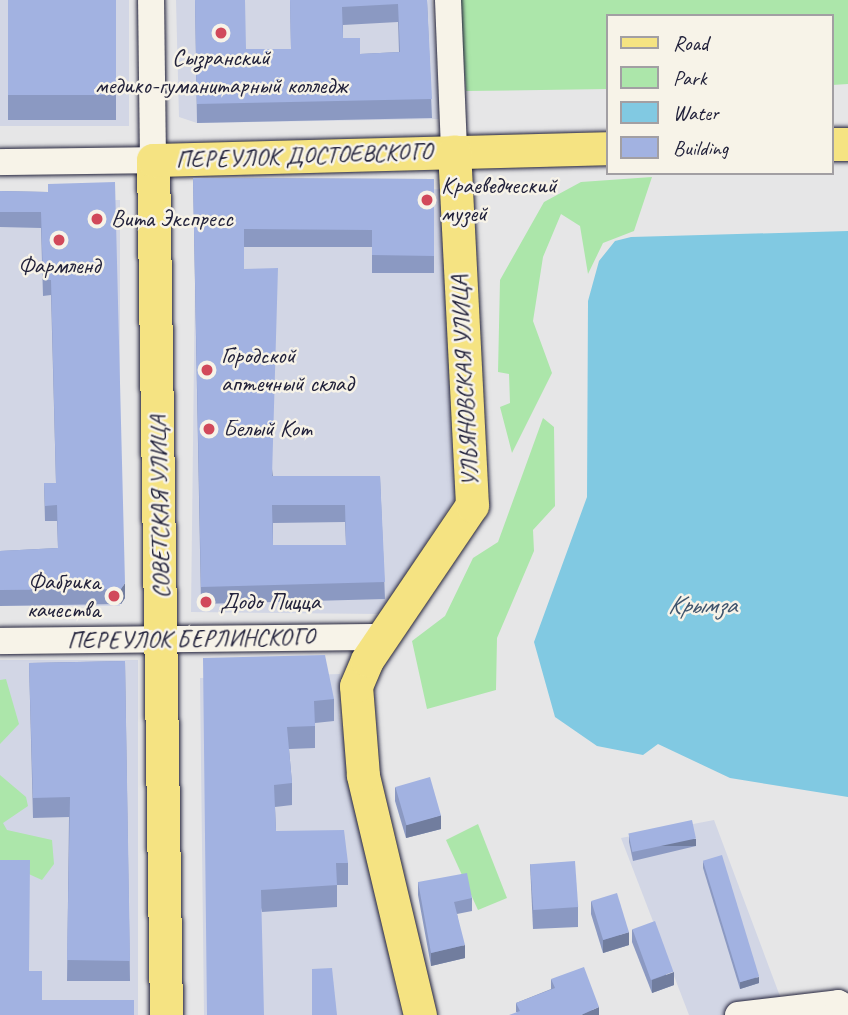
<!DOCTYPE html>
<html>
<head>
<meta charset="utf-8">
<style>
  body { margin:0 }
  #map { position:relative; width:848px; height:1015px; overflow:hidden; background:#e6e6e7; font-family:Caveat,sans-serif }
  div>[style] { position:absolute }
  .built>* { inset:0; background:#d2d6e5; transform-origin:0 0 }
  .green>* { inset:0; background:#ace6aa }
  .water>* { inset:0; background:#81c9e2 }
  .roads { filter:drop-shadow(0 0 2px #22223b) drop-shadow(0 0 2px #22223b) }
  .minor>* { height:26px; margin:-13px; padding:0 13px; transform-origin:13px; border-radius:13px; background:#f7f3e8 }
  .major>* { height:33px; margin:-16.5px; padding:0 16.5px; transform-origin:16.5px; border-radius:16.5px; background:#f5e382 }
  .wall>* { inset:0; background:#8b99c2; transform-origin:0 0 }
  .shaded-wall>* { inset:0; background:#717d9e; transform-origin:0 0 }
  .building>* { inset:0; background:#a2b2e1; transform-origin:0 0 }
  .dots>* { width:19px; height:19px; translate:-50% -50%; box-sizing:border-box; border:4px solid #f7f3e8; border-radius:50% }
  span { translate:-50% -50%; white-space:nowrap; text-align:center; line-height:1.15; -webkit-text-stroke:5px #f7f3e8; paint-order:stroke }
  .poi-label { font-size:24px; color:#22223b }
  .left { translate:0 -50%; text-align:left }
  .right { translate:-100% -50%; text-align:right }
  .street-label { font-size:24px; color:#22223b }
  .water-label { font-size:26px; color:#3e546d; font-style:italic }
  .legend { position:absolute; left:606px; top:14px; width:228px; height:161px; box-sizing:border-box; background:#f7f3e8; border:2px solid #a29fa3; margin:0; padding:9px 12px; list-style:none; font-size:21px; color:#22223b }
  .legend li { display:flex; align-items:center; gap:14px; height:35px }
  .legend b { width:35px; border:2px solid #a29fa3 }
</style>
</head>
<body>
<div id="map">
  <div class="built">
    <i style="left:0;top:0;width:129px;height:126px"></i>
    <i style="clip-path:polygon(176px 0,432px 0,440px 119px,197px 123px,179px 117px)"></i>
    <i style="clip-path:polygon(451px 189px,459px 492px,380px 614px,191px 612px,196px 193px)"></i>
    <i style="left:0;top:200px;width:120px;height:406px"></i>
    <i style="left:138px;top:660px;width:355px;height:138px;rotate:90deg"></i>
    <i style="clip-path:polygon(340px 674px,339px 715px,401px 1015px,204px 1015px,200px 678px)"></i>
    <i style="clip-path:polygon(714px 820px,787px 1015px,689px 1015px,621px 838px)"></i>
  </div>
  <div class="green">
    <i style="clip-path:polygon(459px 0,848px 0,848px 84px,832px 85px,832px 16px,608px 16px,608px 89px,466px 91px)"></i>
    <i style="clip-path:polygon(652px 177px,634px 231px,603px 243px,588px 274px,580px 226px,561px 214px,543px 257px,533px 321px,552px 373px,512px 453px,500px 407px,510px 403px,509px 374px,498px 372px,500px 280px,544px 202px,581px 182px)"></i>
    <i style="clip-path:polygon(543px 418px,554px 427px,555px 506px,533px 530px,534px 551px,497px 638px,496px 690px,427px 709px,412px 641px,445px 616px,473px 558px,498px 542px)"></i>
    <i style="clip-path:polygon(6px 679px,19px 724px,0 744px,0 680px)"></i>
    <i style="clip-path:polygon(0 775px,26px 797px,28px 806px,3px 823px,7px 830px,52px 840px,54px 864px,42px 880px,22px 871px,0 873px)"></i>
    <i style="clip-path:polygon(478px 824px,507px 898px,478px 910px,446px 840px)"></i>
  </div>
  <div class="water">
    <i style="clip-path:polygon(848px 231px,848px 797px,730px 778px,658px 744px,643px 755px,597px 746px,555px 717px,534px 642px,587px 497px,588px 301px,599px 261px,615px 241px,631px 237px)"></i>
  </div>
  <div class="roads">
    <div class="minor">
      <i style="left:448px;top:0;width:151px;rotate:87.7deg"></i>
      <i style="left:0;top:162px;width:153px;rotate:-0.7deg"></i>
      <i style="left:153px;top:160px;width:160px;rotate:-90.7deg"></i>
      <i style="left:0;top:641px;width:382px;rotate:-0.6deg"></i>
      <i style="left:738px;top:1015px;width:101px;rotate:-6.8deg"></i>
      <i style="left:838px;top:1003px;width:11px;rotate:27deg"></i>
    </div>
    <div class="major">
      <i style="left:832px;top:144px;width:16px"></i>
      <i style="left:166px;top:1015px;width:855px;rotate:-90.87deg"></i>
      <i style="left:153px;top:160px;width:455px;rotate:-1.5deg"></i>
      <i style="left:420px;top:1015px;width:247px;rotate:-103.4deg"></i>
      <i style="left:363px;top:775px;width:89px;rotate:-94.5deg"></i>
      <i style="left:356px;top:686px;width:28px;rotate:-67deg"></i>
      <i style="left:367px;top:660px;width:187px;rotate:-55.9deg"></i>
      <i style="left:472px;top:505px;width:354px;rotate:-92.9deg"></i>
    </div>
  </div>
  <div class="wall">
    <i style="left:8px;top:0;width:108px;height:120px"></i>
    <i style="clip-path:polygon(evenodd,195px 0,246px 49px,291px 49px,290px 0,427px 0,432px 118px,197px 123px,195px 0,398px 22px,399px 52px,360px 54px,343px 38px,343px 25px,398px 22px)"></i>
    <i style="clip-path:polygon(evenodd,193px 178px,434px 179px,434px 273px,372px 273px,372px 247px,244px 247px,244px 269px,273px 476px,380px 476px,385px 599px,201px 604px,193px 178px,345px 522px,346px 545px,273px 545px,273px 523px,345px 522px)"></i>
    <i style="clip-path:polygon(0 191px,48px 192px,125px 598px,121px 604px,0 606px,0 551px,58px 548px,57px 521px,45px 521px,44px 483px,56px 483px,51px 295px,43px 296px,41px 228px,0 227px)"></i>
    <i style="clip-path:polygon(203px 658px,334px 699px,334px 721px,315px 723px,315px 748px,289px 749px,292px 783px,292px 805px,275px 807px,276px 831px,348px 863px,348px 885px,337px 885px,337px 907px,262px 912px)"></i>
    <i style="clip-path:polygon(125px 661px,130px 981px,67px 981px,69px 817px,33px 818px,29px 663px)"></i>
    <i style="clip-path:polygon(395px 787px,441px 829px,406px 838px,395px 801px)"></i>
    <i style="clip-path:polygon(629px 835px,696px 846px,633px 861px,629px 842px)"></i>
    <i style="clip-path:polygon(703px 861px,759px 983px,740px 989px,703px 868px)"></i>
    <i style="clip-path:polygon(530px 864px,578px 907px,578px 927px,533px 929px)"></i>
    <i style="clip-path:polygon(418px 882px,472px 898px,472px 911px,457px 914px,465px 958px,431px 966px,418px 895px)"></i>
    <i style="clip-path:polygon(591px 901px,629px 945px,603px 953px,591px 914px)"></i>
    <i style="clip-path:polygon(632px 929px,674px 985px,652px 993px,632px 942px)"></i>
    <i style="clip-path:polygon(551px 979px,599px 1015px,516px 1012px,516px 1003px,551px 989px)"></i>
  </div>
  <div class="shaded-wall">
    <i style="clip-path:polygon(125px 583px,125px 598px,121px 604px,121px 589px)"></i>
    <i style="clip-path:polygon(441px 815px,441px 829px,406px 838px,406px 825px)"></i>
    <i style="left:696px;top:839px;width:7px;height:65px;rotate:90deg"></i>
    <i style="clip-path:polygon(629px 932px,629px 945px,603px 953px,603px 940px)"></i>
    <i style="clip-path:polygon(465px 945px,465px 958px,431px 966px,431px 953px)"></i>
    <i style="clip-path:polygon(674px 972px,674px 985px,652px 993px,652px 980px)"></i>
    <i style="clip-path:polygon(759px 977px,759px 983px,740px 989px,740px 982px)"></i>
    <i style="clip-path:polygon(599px 1007px,599px 1015px,581px 1015px)"></i>
  </div>
  <div class="building">
    <i style="left:8px;top:0;width:108px;height:95px"></i>
    <i style="clip-path:polygon(evenodd,195px 0,245px 0,246px 49px,291px 49px,290px 0,427px 0,432px 99px,197px 104px,195px 0,398px 4px,400px 52px,360px 54px,360px 38px,343px 38px,342px 7px,398px 4px)"></i>
    <i style="clip-path:polygon(evenodd,193px 178px,434px 179px,434px 256px,372px 255px,372px 230px,244px 229px,244px 269px,278px 268px,272px 476px,380px 476px,385px 582px,201px 587px,193px 178px,272px 505px,345px 505px,346px 545px,273px 545px,272px 505px)"></i>
    <i style="clip-path:polygon(115px 182px,125px 583px,121px 589px,0 590px,0 551px,58px 548px,57px 505px,45px 506px,44px 483px,56px 483px,51px 280px,43px 280px,41px 212px,0 212px,0 191px,48px 192px,48px 184px)"></i>
    <i style="clip-path:polygon(325px 655px,334px 699px,314px 701px,315px 726px,287px 727px,292px 783px,274px 785px,276px 831px,344px 830px,348px 863px,336px 863px,337px 885px,261px 890px,264px 1015px,207px 1015px,203px 658px)"></i>
    <i style="clip-path:polygon(125px 661px,130px 961px,67px 960px,70px 797px,33px 798px,29px 663px)"></i>
    <i style="left:430px;top:777px;width:40px;height:36px;rotate:74deg"></i>
    <i style="left:692px;top:820px;width:19px;height:65px;rotate:78deg"></i>
    <i style="left:722px;top:855px;width:127px;height:20px;rotate:73deg"></i>
    <i style="clip-path:polygon(0 860px,30px 860px,29px 971px,42px 971px,42px 1000px,134px 1000px,134px 1015px,0 1015px)"></i>
    <i style="left:575px;top:861px;width:46px;height:45px;rotate:86deg"></i>
    <i style="clip-path:polygon(467px 873px,472px 898px,454px 902px,465px 945px,431px 953px,418px 882px)"></i>
    <i style="left:617px;top:893px;width:41px;height:27px;rotate:73deg"></i>
    <i style="left:655px;top:921px;width:54px;height:24px;rotate:70deg"></i>
    <i style="clip-path:polygon(584px 967px,599px 1007px,581px 1015px,509px 1015px,520px 1011px,516px 1003px,555px 988px,551px 979px)"></i>
    <i style="clip-path:polygon(332px 968px,337px 1015px,312px 1015px,312px 969px)"></i>
  </div>
  <div class="dots">
    <i style="left:221px;top:33px;background:#d1495b"></i>
    <i style="left:427px;top:200px;background:#d1495b"></i>
    <i style="left:97px;top:219px;background:#d1495b"></i>
    <i style="left:59px;top:240px;background:#d1495b"></i>
    <i style="left:207px;top:370px;background:#d1495b"></i>
    <i style="left:209px;top:429px;background:#d1495b"></i>
    <i style="left:114px;top:596px;background:#d1495b"></i>
    <i style="left:206px;top:602px;background:#d1495b"></i>
  </div>
  <div class="poi-label">
    <span style="left:221px;top:72px">Сызранский<br>медико-гуманитарный колледж</span>
    <span class="left" style="left:441px;top:200px">Краеведческий<br>музей</span>
    <span class="left" style="left:111px;top:219px">Вита Экспресс</span>
    <span style="left:59px;top:266px">Фармленд</span>
    <span class="left" style="left:221px;top:370px">Городской<br>аптечный склад</span>
    <span class="left" style="left:223px;top:429px">Белый Кот</span>
    <span class="right" style="left:100px;top:596px">Фабрика<br>качества</span>
    <span class="left" style="left:220px;top:602px">Додо Пицца</span>
  </div>
  <div class="street-label">
    <span style="left:304px;top:156px;rotate:-2deg">ПЕРЕУЛОК ДОСТОЕВСКОГО</span>
    <span style="left:465px;top:381px;rotate:-93deg">УЛЬЯНОВСКАЯ УЛИЦА</span>
    <span style="left:160px;top:507px;rotate:-91deg">СОВЕТСКАЯ УЛИЦА</span>
    <span style="left:191px;top:639px;rotate:-1deg">ПЕРЕУЛОК БЕРЛИНСКОГО</span>
  </div>
  <div class="water-label">
    <span style="left:702px;top:605px">Крымза</span>
  </div>
  <ul class="legend">
  <li><b style="height:9px;background:#f5e382"></b>Road</li>
  <li><b style="height:19px;background:#ace6aa"></b>Park</li>
  <li><b style="height:19px;background:#81c9e2"></b>Water</li>
  <li><b style="height:19px;background:#a2b2e1"></b>Building</li>
  </ul>
</div>
</body>
</html>
